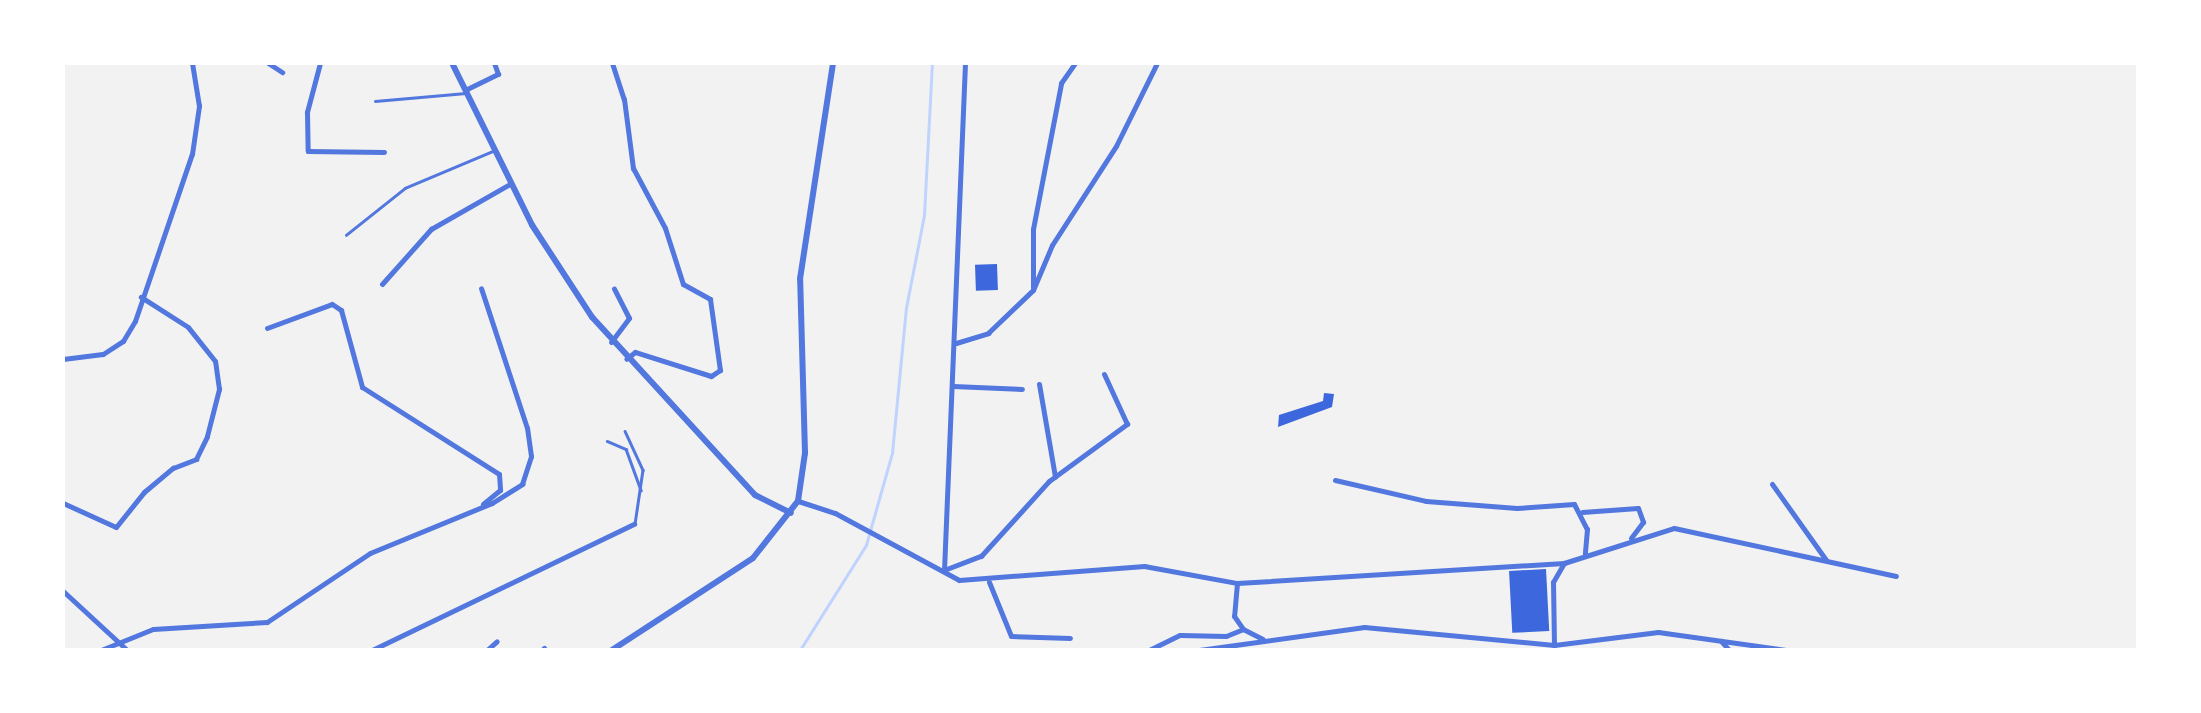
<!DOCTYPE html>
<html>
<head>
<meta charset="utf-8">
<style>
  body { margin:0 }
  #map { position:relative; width:2201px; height:713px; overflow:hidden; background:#f2f2f2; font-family:"Zilla Slab",serif }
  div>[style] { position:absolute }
  .stream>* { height:2.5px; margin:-1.25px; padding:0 1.25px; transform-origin:1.25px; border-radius:1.25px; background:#bfd3fe }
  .building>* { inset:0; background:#3d67dc; transform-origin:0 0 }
  .service>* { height:2.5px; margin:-1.25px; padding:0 1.25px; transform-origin:1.25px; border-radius:1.25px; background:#5277de }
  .minor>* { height:5px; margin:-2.5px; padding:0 2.5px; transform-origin:2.5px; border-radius:2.5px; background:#5277de }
  .tertiary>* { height:6px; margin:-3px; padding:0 3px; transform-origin:3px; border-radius:3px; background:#5277de }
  span { translate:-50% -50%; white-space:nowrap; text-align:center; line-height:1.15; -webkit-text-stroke:5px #fff; paint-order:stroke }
  .frame { position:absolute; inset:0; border:65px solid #fff; pointer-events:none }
</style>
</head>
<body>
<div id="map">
  <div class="stream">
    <i style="left:800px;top:650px;width:124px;rotate:-57.8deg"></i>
    <i style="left:866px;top:545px;width:96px;rotate:-74.2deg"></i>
    <i style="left:892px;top:453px;width:146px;rotate:-84.5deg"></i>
    <i style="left:906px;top:308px;width:95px;rotate:-79deg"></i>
    <i style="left:924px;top:215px;width:152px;rotate:-87deg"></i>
  </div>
  <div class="building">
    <i style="left:997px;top:264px;width:26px;height:22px;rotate:88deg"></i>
    <i style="clip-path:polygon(1324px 393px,1334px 394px,1332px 407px,1278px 427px,1279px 415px,1323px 401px)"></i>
    <i style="left:1546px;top:569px;width:62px;height:37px;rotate:87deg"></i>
  </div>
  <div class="service">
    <i style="left:375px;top:101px;width:91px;rotate:-5deg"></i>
    <i style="left:346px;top:235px;width:75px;rotate:-38.5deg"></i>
    <i style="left:405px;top:188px;width:95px;rotate:-22.8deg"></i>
    <i style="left:625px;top:431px;width:43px;rotate:65.2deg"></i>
    <i style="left:643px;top:470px;width:55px;rotate:98.4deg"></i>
    <i style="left:607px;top:441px;width:21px;rotate:23deg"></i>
    <i style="left:626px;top:449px;width:44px;rotate:69.9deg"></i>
  </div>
  <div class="minor">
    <i style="left:268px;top:63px;width:17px;rotate:33deg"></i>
    <i style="left:320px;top:63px;width:51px;rotate:104.9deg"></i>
    <i style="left:307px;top:112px;width:39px;rotate:89deg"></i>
    <i style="left:308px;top:151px;width:76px;rotate:0.8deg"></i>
    <i style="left:612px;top:63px;width:38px;rotate:72deg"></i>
    <i style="left:624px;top:99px;width:70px;rotate:82.6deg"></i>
    <i style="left:633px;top:168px;width:68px;rotate:61.9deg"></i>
    <i style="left:665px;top:228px;width:59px;rotate:72.2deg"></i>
    <i style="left:683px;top:284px;width:31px;rotate:29deg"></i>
    <i style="left:710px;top:299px;width:72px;rotate:82deg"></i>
    <i style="left:720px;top:370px;width:11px;rotate:146deg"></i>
    <i style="left:711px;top:376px;width:80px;rotate:-162.5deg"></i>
    <i style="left:635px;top:352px;width:11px;rotate:142deg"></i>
    <i style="left:965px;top:63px;width:507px;rotate:92.37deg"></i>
    <i style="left:944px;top:570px;width:40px;rotate:-21deg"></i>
    <i style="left:981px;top:556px;width:101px;rotate:-47.8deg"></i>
    <i style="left:1049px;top:481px;width:97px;rotate:-36.2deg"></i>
    <i style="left:1127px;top:424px;width:55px;rotate:-114.7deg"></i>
    <i style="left:465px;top:90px;width:37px;rotate:-26deg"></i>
    <i style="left:498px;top:74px;width:12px;rotate:-110deg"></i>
    <i style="left:382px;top:284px;width:74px;rotate:-48.3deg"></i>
    <i style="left:431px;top:229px;width:91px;rotate:-29.7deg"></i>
    <i style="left:1033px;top:287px;width:58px;rotate:-90deg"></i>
    <i style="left:1033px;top:229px;width:149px;rotate:-79.1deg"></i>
    <i style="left:1061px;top:83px;width:24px;rotate:-55deg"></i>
    <i style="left:267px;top:328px;width:69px;rotate:-20.3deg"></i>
    <i style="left:332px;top:304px;width:11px;rotate:34deg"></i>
    <i style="left:341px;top:310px;width:80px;rotate:74.7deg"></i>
    <i style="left:362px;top:387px;width:162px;rotate:32.4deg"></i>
    <i style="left:499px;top:474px;width:16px;rotate:86deg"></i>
    <i style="left:500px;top:490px;width:22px;rotate:141deg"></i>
    <i style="left:611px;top:342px;width:30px;rotate:-53deg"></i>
    <i style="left:629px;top:318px;width:33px;rotate:-117deg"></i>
    <i style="left:956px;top:343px;width:34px;rotate:-17deg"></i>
    <i style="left:988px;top:333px;width:62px;rotate:-43.7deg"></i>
    <i style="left:1033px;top:290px;width:49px;rotate:-67.1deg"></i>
    <i style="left:1052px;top:245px;width:118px;rotate:-57.1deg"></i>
    <i style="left:1116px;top:146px;width:93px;rotate:-63.7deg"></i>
    <i style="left:63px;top:359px;width:40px;rotate:-7.1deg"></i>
    <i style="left:103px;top:354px;width:24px;rotate:-33deg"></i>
    <i style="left:123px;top:341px;width:23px;rotate:-59deg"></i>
    <i style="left:135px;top:321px;width:176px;rotate:-71.2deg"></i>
    <i style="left:192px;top:154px;width:49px;rotate:-81.7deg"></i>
    <i style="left:199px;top:106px;width:44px;rotate:-99.2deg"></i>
    <i style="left:1039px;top:384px;width:94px;rotate:80.2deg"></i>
    <i style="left:953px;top:386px;width:69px;rotate:2.5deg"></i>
    <i style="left:1335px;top:480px;width:93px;rotate:13deg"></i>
    <i style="left:1426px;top:501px;width:91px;rotate:4.4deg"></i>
    <i style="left:1517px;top:508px;width:57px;rotate:-4deg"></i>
    <i style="left:1574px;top:504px;width:28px;rotate:63deg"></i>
    <i style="left:1587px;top:529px;width:24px;rotate:95deg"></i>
    <i style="left:1772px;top:484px;width:93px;rotate:54.6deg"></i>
    <i style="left:798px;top:501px;width:39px;rotate:18deg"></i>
    <i style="left:835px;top:513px;width:141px;rotate:28.4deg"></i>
    <i style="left:959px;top:580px;width:186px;rotate:-4.3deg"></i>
    <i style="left:1144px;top:566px;width:95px;rotate:10.4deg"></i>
    <i style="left:1237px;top:583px;width:328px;rotate:-3.5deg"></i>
    <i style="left:1564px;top:563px;width:115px;rotate:-17.7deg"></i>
    <i style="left:1674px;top:528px;width:227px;rotate:12.2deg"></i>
    <i style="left:63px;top:503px;width:58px;rotate:24.4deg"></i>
    <i style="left:116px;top:527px;width:45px;rotate:-51.3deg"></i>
    <i style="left:144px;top:492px;width:38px;rotate:-40deg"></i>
    <i style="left:173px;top:468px;width:25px;rotate:-21deg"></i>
    <i style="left:196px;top:459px;width:25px;rotate:-64deg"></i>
    <i style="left:207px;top:436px;width:49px;rotate:-75.7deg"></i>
    <i style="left:219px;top:389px;width:28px;rotate:-98deg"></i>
    <i style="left:215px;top:361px;width:43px;rotate:-128.5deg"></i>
    <i style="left:188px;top:327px;width:56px;rotate:-147.4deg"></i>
    <i style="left:1582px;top:512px;width:56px;rotate:-4.1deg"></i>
    <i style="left:1638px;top:508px;width:15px;rotate:70deg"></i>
    <i style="left:1643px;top:522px;width:20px;rotate:127deg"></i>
    <i style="left:989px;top:582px;width:58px;rotate:67.8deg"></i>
    <i style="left:1011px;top:636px;width:59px;rotate:1.9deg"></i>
    <i style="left:1237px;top:583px;width:33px;rotate:95deg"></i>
    <i style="left:1234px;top:616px;width:16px;rotate:55deg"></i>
    <i style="left:63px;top:591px;width:87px;rotate:42.7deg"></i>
    <i style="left:1721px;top:641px;width:12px;rotate:48deg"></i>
    <i style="left:1554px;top:645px;width:63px;rotate:-90.9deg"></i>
    <i style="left:1553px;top:582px;width:22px;rotate:-60deg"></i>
    <i style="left:101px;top:650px;width:56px;rotate:-22deg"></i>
    <i style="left:153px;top:629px;width:114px;rotate:-3.5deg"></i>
    <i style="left:267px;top:622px;width:124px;rotate:-33.8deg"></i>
    <i style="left:370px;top:553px;width:132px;rotate:-22.3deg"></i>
    <i style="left:492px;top:503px;width:36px;rotate:-32deg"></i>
    <i style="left:522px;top:484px;width:29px;rotate:-72deg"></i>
    <i style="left:531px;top:456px;width:28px;rotate:-98deg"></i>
    <i style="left:527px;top:428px;width:147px;rotate:-108.2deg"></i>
    <i style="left:372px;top:650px;width:291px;rotate:-25.7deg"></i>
    <i style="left:487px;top:650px;width:13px;rotate:-42deg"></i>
    <i style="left:542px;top:650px;width:3px;rotate:-45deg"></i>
    <i style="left:1149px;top:650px;width:34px;rotate:-26deg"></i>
    <i style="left:1180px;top:635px;width:46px;rotate:1.2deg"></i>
    <i style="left:1226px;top:636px;width:18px;rotate:-22deg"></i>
    <i style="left:1243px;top:629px;width:22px;rotate:27deg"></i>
    <i style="left:1199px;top:650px;width:167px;rotate:-7.9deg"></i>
    <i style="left:1364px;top:627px;width:191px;rotate:5.4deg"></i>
    <i style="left:1554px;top:645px;width:105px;rotate:-7.1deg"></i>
    <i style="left:1658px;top:632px;width:129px;rotate:8deg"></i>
  </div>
  <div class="tertiary">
    <i style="left:452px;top:63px;width:181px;rotate:63.7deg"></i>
    <i style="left:532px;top:225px;width:110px;rotate:56.9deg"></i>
    <i style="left:592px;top:317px;width:241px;rotate:47.5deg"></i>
    <i style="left:755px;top:495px;width:40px;rotate:26.6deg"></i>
    <i style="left:612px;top:650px;width:168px;rotate:-33.1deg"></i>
    <i style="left:753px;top:558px;width:73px;rotate:-51.7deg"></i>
    <i style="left:798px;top:501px;width:49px;rotate:-81.7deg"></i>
    <i style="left:805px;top:453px;width:174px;rotate:-91.6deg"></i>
    <i style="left:800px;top:279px;width:219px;rotate:-81.3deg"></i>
  </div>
  <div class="frame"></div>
</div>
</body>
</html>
